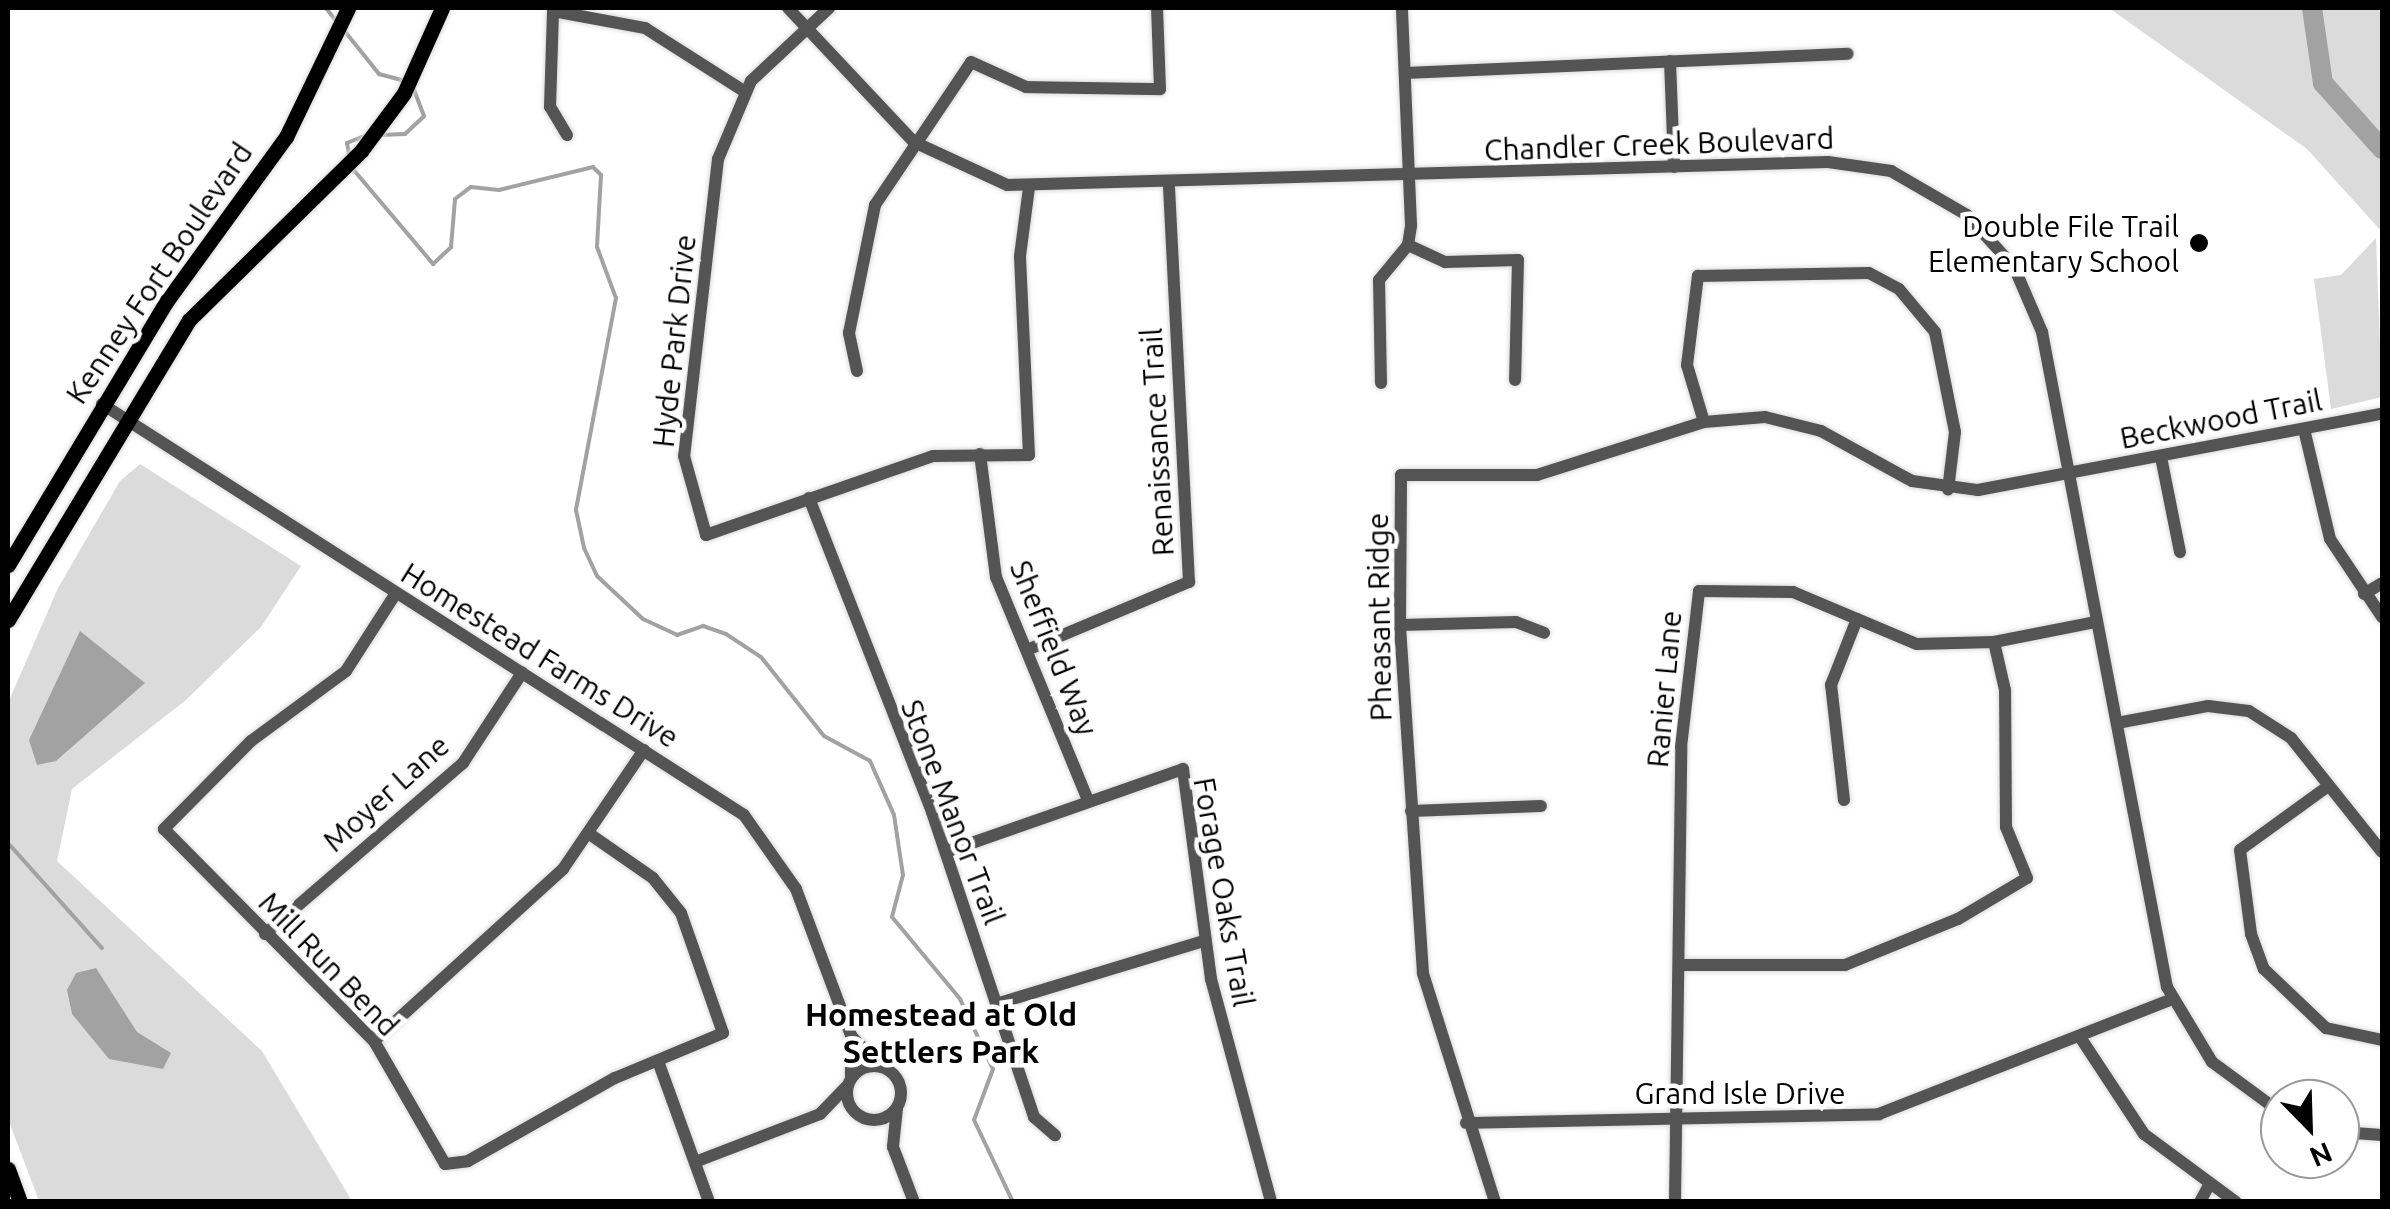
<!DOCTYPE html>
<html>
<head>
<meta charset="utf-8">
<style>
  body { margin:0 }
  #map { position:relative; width:2390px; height:1209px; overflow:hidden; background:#fff; font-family:Ubuntu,sans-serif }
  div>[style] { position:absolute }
  .green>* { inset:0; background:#dbdbdb }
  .water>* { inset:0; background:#a2a2a2 }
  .stream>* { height:4px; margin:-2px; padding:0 2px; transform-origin:2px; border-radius:2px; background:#a2a2a2 }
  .river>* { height:20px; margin:-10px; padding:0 10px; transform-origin:10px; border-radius:10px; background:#a2a2a2 }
  .roads { filter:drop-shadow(0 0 2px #dbdbdb) drop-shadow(0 0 2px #dbdbdb) }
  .minor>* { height:12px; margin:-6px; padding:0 6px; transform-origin:6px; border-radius:6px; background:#545454 }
  .minor>.ring { margin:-6px; padding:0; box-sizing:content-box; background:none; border:12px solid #545454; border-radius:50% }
  .major>* { height:15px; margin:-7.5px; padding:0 7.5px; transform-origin:7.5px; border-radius:7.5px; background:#000 }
  .dots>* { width:28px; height:28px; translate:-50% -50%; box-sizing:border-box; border:5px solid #fff; border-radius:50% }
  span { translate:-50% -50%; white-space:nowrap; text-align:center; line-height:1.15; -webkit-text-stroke:9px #fff; paint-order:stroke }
  .street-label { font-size:30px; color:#000 }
  .poi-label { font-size:30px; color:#000 }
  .right { translate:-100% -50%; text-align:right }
  .neighbourhood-label { font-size:32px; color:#000; font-weight:700 }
  .frame { position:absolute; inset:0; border:10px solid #000; pointer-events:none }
  .north { position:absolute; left:2260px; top:1079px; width:100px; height:100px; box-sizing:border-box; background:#fff; border:2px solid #999; border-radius:50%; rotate:157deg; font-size:28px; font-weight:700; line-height:40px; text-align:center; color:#000 }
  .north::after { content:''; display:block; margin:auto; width:35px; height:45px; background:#000; clip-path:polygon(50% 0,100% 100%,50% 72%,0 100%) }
</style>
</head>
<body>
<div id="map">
  <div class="green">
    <i style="clip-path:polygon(2109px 8px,2382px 8px,2382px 232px,2307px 149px)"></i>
    <i style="clip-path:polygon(2376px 238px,2382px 397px,2331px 409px,2314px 279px,2341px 275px)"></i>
    <i style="clip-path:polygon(140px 464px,301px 566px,261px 627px,186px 700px,72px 789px,57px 861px,262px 1051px,352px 1201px,39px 1201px,8px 1119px,8px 703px,58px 588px,120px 481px)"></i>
  </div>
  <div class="water">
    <i style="clip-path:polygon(80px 631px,145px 683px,56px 761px,37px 765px,29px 740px)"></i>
    <i style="clip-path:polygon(96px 968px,137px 1032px,171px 1053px,163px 1069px,109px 1059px,72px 1014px,67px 990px,76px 973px)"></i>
  </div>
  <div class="stream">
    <i style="left:326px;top:8px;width:18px;rotate:52deg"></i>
    <i style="left:343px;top:29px;width:58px;rotate:51.3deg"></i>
    <i style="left:379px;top:74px;width:28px;rotate:15deg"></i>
    <i style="left:379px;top:135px;width:26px;rotate:-2deg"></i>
    <i style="left:405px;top:134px;width:26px;rotate:-43deg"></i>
    <i style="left:424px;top:116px;width:31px;rotate:-111deg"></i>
    <i style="left:349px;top:154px;width:11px;rotate:-100deg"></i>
    <i style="left:347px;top:143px;width:18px;rotate:-22deg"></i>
    <i style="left:352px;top:168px;width:126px;rotate:49.8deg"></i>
    <i style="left:433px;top:264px;width:25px;rotate:-43deg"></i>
    <i style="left:451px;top:247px;width:48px;rotate:-85.2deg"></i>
    <i style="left:455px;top:199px;width:20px;rotate:-37deg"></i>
    <i style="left:471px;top:187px;width:28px;rotate:6deg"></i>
    <i style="left:499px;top:190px;width:97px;rotate:-13.7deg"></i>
    <i style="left:593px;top:167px;width:11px;rotate:45deg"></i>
    <i style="left:601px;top:175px;width:72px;rotate:93.2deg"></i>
    <i style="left:597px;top:247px;width:54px;rotate:69.6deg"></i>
    <i style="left:616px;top:298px;width:216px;rotate:100.7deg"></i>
    <i style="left:576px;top:510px;width:39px;rotate:78deg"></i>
    <i style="left:584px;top:548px;width:31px;rotate:65deg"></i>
    <i style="left:597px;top:576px;width:63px;rotate:43.1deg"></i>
    <i style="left:643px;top:619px;width:38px;rotate:25deg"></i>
    <i style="left:677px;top:635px;width:28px;rotate:-19deg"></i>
    <i style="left:703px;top:626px;width:24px;rotate:19deg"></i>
    <i style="left:726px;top:634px;width:42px;rotate:33.3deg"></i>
    <i style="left:761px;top:657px;width:101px;rotate:51.4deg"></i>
    <i style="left:824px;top:736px;width:52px;rotate:28.5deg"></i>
    <i style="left:870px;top:761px;width:59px;rotate:66deg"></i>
    <i style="left:894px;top:815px;width:61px;rotate:81.5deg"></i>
    <i style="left:903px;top:875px;width:43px;rotate:104.7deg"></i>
    <i style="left:892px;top:917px;width:107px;rotate:50.3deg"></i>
    <i style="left:960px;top:999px;width:77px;rotate:64.8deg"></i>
    <i style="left:993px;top:1069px;width:54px;rotate:110.4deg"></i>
    <i style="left:974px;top:1120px;width:91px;rotate:64.6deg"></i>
    <i style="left:8px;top:843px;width:141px;rotate:48.2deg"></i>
  </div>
  <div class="river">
    <i style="left:2312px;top:8px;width:76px;rotate:81.7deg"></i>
    <i style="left:2323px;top:83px;width:89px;rotate:48.2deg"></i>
  </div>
  <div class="roads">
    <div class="minor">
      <i style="left:788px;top:8px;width:184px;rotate:46.8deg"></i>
      <i style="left:914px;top:142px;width:102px;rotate:24.8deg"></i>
      <i style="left:1007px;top:185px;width:821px;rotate:-1.6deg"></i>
      <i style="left:1828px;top:162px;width:64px;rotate:8.1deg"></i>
      <i style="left:1891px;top:171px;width:88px;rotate:30.1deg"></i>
      <i style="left:1967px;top:215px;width:70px;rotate:47.9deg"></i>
      <i style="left:2014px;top:267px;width:71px;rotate:66.7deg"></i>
      <i style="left:2042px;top:332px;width:667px;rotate:79.2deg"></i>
      <i style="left:2167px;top:987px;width:87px;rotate:59deg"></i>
      <i style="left:2212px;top:1062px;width:84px;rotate:36.3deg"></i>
      <i style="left:829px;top:8px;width:107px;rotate:136.9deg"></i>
      <i style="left:751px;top:81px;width:85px;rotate:112.9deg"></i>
      <i style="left:718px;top:159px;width:299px;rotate:96.5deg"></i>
      <i style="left:684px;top:456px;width:82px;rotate:74.4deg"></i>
      <i style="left:706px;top:535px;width:240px;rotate:-19.2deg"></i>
      <i style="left:933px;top:456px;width:96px;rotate:-0.6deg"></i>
      <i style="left:1029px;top:455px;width:199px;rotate:-92.6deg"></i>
      <i style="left:1020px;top:256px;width:69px;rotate:-82.5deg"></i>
      <i style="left:1670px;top:61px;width:106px;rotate:87.8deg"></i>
      <i style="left:1406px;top:73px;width:442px;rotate:-2.5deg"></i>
      <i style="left:567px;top:135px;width:33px;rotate:-121deg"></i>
      <i style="left:550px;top:107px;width:96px;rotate:-88.2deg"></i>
      <i style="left:553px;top:11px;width:94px;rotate:10.5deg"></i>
      <i style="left:645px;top:28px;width:117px;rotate:32.5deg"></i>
      <i style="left:1408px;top:245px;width:41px;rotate:24.7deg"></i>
      <i style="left:1445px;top:262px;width:73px;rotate:-1.6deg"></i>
      <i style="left:1518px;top:260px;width:120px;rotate:91.4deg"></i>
      <i style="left:857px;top:371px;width:39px;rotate:-102deg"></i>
      <i style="left:849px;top:333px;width:131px;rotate:-78.5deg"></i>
      <i style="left:875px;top:205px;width:172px;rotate:-56.1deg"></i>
      <i style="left:971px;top:62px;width:60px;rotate:24.4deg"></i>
      <i style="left:1026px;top:87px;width:134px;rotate:0.9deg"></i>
      <i style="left:1160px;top:89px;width:81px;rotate:-92.1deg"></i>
      <i style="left:1381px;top:383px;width:103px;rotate:-91.1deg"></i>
      <i style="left:1379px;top:280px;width:45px;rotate:-50.4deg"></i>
      <i style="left:1408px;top:245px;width:20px;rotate:-81deg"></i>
      <i style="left:1411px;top:225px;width:217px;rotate:-92.4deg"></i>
      <i style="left:102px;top:404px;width:762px;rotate:32.63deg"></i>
      <i style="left:744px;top:815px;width:90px;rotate:54.9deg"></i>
      <i style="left:796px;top:889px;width:156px;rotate:69.4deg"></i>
      <i style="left:851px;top:1035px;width:43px;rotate:90deg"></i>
      <i style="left:1704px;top:422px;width:59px;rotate:-106.6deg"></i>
      <i style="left:1687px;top:365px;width:90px;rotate:-83deg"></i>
      <i style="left:1698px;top:276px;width:171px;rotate:-1deg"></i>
      <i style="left:1869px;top:273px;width:34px;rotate:28deg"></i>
      <i style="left:1899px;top:289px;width:56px;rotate:50.1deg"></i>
      <i style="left:1935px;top:332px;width:102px;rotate:78.7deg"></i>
      <i style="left:1955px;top:432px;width:58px;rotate:96.9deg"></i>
      <i style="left:2304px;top:429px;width:113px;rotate:76.7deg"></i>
      <i style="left:2330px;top:539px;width:94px;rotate:56.3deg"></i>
      <i style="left:980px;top:454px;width:124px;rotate:82.6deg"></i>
      <i style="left:996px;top:577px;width:239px;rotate:67.6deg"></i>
      <i style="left:2161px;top:457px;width:97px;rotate:78.7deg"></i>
      <i style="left:809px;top:498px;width:337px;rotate:68.6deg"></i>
      <i style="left:932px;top:812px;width:322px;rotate:71.5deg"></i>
      <i style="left:1034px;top:1117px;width:28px;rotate:41deg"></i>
      <i style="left:396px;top:593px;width:93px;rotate:122.7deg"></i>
      <i style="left:346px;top:671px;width:118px;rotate:143.6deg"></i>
      <i style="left:251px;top:741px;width:124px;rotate:134.7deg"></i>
      <i style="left:164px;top:829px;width:298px;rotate:45.3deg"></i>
      <i style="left:374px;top:1041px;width:142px;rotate:60deg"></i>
      <i style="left:445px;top:1164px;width:23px;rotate:-7deg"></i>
      <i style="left:468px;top:1161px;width:169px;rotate:-29.5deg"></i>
      <i style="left:615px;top:1078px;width:117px;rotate:-22.6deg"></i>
      <i style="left:723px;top:1033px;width:127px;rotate:-109.3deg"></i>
      <i style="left:681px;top:913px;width:45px;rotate:-128.7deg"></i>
      <i style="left:653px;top:878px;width:75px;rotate:-145.3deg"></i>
      <i style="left:2364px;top:594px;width:21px;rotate:-31deg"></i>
      <i style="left:1400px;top:625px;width:116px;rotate:-1.5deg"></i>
      <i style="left:1516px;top:622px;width:30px;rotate:21deg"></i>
      <i style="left:1027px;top:650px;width:176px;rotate:-22.8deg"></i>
      <i style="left:1189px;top:582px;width:399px;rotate:-92.9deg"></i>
      <i style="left:2117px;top:723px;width:93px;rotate:-10.6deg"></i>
      <i style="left:2208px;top:706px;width:41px;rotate:7deg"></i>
      <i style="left:2249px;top:711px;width:50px;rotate:32.7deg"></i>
      <i style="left:2291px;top:738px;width:146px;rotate:51.4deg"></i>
      <i style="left:2327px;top:787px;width:107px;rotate:144.1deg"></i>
      <i style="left:2240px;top:850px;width:85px;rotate:82.5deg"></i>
      <i style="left:2251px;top:934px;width:37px;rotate:70deg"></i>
      <i style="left:2264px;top:969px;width:86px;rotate:43.6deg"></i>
      <i style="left:2326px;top:1028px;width:57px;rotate:12.1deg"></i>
      <i style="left:1844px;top:800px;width:116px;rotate:-96.4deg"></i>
      <i style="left:1831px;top:685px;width:71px;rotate:-68.5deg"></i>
      <i style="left:1411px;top:811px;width:130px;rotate:-2.2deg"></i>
      <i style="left:946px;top:852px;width:251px;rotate:-19.3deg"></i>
      <i style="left:1183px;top:769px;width:212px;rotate:82.4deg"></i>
      <i style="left:1211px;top:979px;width:231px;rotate:74.9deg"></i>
      <i style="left:265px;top:934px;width:262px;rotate:-40.8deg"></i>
      <i style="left:463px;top:763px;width:108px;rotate:-56.8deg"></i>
      <i style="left:1680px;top:965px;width:165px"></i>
      <i style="left:1845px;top:965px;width:122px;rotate:-22.2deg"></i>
      <i style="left:1958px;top:919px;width:80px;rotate:-30.7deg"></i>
      <i style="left:2027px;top:878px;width:55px;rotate:-112.4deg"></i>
      <i style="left:2006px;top:827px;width:137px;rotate:-90.4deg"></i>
      <i style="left:2005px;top:690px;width:49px;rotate:-102.9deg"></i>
      <i style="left:996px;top:1004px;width:217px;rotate:-16.9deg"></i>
      <i style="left:852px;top:1037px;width:42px;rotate:45deg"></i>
      <i style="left:2080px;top:1037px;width:116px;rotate:56.6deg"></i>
      <i style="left:2144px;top:1134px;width:114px;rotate:36.5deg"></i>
      <i style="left:374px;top:1041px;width:256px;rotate:-42.3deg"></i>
      <i style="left:563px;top:869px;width:144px;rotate:-55.8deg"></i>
      <i style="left:658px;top:1061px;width:150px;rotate:70.1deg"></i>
      <i class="ring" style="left:847px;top:1066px;width:42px;height:42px"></i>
      <i style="left:897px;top:1108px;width:39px;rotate:96deg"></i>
      <i style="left:893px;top:1147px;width:59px;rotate:69.1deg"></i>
      <i style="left:1466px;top:1123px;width:413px;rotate:-1.2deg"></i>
      <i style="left:1879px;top:1114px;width:315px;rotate:-21.4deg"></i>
      <i style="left:2340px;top:1132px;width:42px;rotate:4.1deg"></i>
      <i style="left:695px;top:1162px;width:134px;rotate:-21deg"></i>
      <i style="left:820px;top:1114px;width:39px;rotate:-46deg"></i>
      <i style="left:1495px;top:1202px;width:240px;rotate:-107.5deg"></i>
      <i style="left:1423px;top:973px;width:349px;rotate:-93.8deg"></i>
      <i style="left:1400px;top:625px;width:150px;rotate:-89.6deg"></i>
      <i style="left:1401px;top:475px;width:136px"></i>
      <i style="left:1537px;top:475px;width:175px;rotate:-17.6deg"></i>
      <i style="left:1704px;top:422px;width:61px;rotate:-4.7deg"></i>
      <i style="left:1765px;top:417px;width:58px;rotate:14deg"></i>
      <i style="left:1821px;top:431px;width:104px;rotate:28.8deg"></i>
      <i style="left:1912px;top:481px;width:67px;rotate:7.8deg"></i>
      <i style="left:1978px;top:490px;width:411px;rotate:-10.7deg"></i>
      <i style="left:1675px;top:1202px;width:455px;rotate:-89.2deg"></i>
      <i style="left:1681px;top:747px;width:157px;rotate:-83.4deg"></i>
      <i style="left:1699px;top:591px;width:94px;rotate:0.6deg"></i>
      <i style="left:1793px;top:592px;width:134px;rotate:22.8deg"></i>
      <i style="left:1917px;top:644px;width:77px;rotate:-1.5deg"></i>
      <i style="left:1994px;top:642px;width:104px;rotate:-11.1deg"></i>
      <i style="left:2200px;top:1202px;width:17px;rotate:-62deg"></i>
    </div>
    <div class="major">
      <i style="left:8px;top:565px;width:307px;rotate:-59deg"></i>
      <i style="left:166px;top:302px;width:204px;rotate:-54deg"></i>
      <i style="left:286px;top:137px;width:143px;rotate:-64.3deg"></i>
      <i style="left:8px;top:620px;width:350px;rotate:-58.9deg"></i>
      <i style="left:189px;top:320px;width:241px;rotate:-44.5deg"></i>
      <i style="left:361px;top:151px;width:72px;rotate:-53.4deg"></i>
      <i style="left:404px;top:93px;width:93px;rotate:-65.9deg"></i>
      <i style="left:8px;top:1169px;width:35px;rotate:70deg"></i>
    </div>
  </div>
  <div class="dots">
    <i style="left:2199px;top:243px;background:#000"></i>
  </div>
  <div class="street-label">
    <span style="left:1659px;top:144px;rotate:-2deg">Chandler Creek Boulevard</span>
    <span style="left:159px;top:273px;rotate:-56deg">Kenney Fort Boulevard</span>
    <span style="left:674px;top:341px;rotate:-84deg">Hyde Park Drive</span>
    <span style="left:2221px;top:419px;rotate:-11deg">Beckwood Trail</span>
    <span style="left:1157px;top:442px;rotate:-93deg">Renaissance Trail</span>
    <span style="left:1379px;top:617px;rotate:-91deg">Pheasant Ridge</span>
    <span style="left:1054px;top:648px;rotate:68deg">Sheffield Way</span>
    <span style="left:540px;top:655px;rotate:32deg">Homestead Farms Drive</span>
    <span style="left:1664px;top:689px;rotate:-85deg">Ranier Lane</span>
    <span style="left:386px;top:793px;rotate:-42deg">Moyer Lane</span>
    <span style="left:953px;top:812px;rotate:69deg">Stone Manor Trail</span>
    <span style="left:1224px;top:892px;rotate:80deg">Forage Oaks Trail</span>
    <span style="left:329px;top:964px;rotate:46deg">Mill Run Bend</span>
    <span style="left:1740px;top:1093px">Grand Isle Drive</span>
  </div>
  <div class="poi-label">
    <span class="right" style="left:2179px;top:243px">Double File Trail<br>Elementary School</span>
  </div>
  <div class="neighbourhood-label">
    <span style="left:941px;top:1033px">Homestead at Old<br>Settlers Park</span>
  </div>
  <div class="frame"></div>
  <div class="north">N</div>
</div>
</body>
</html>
